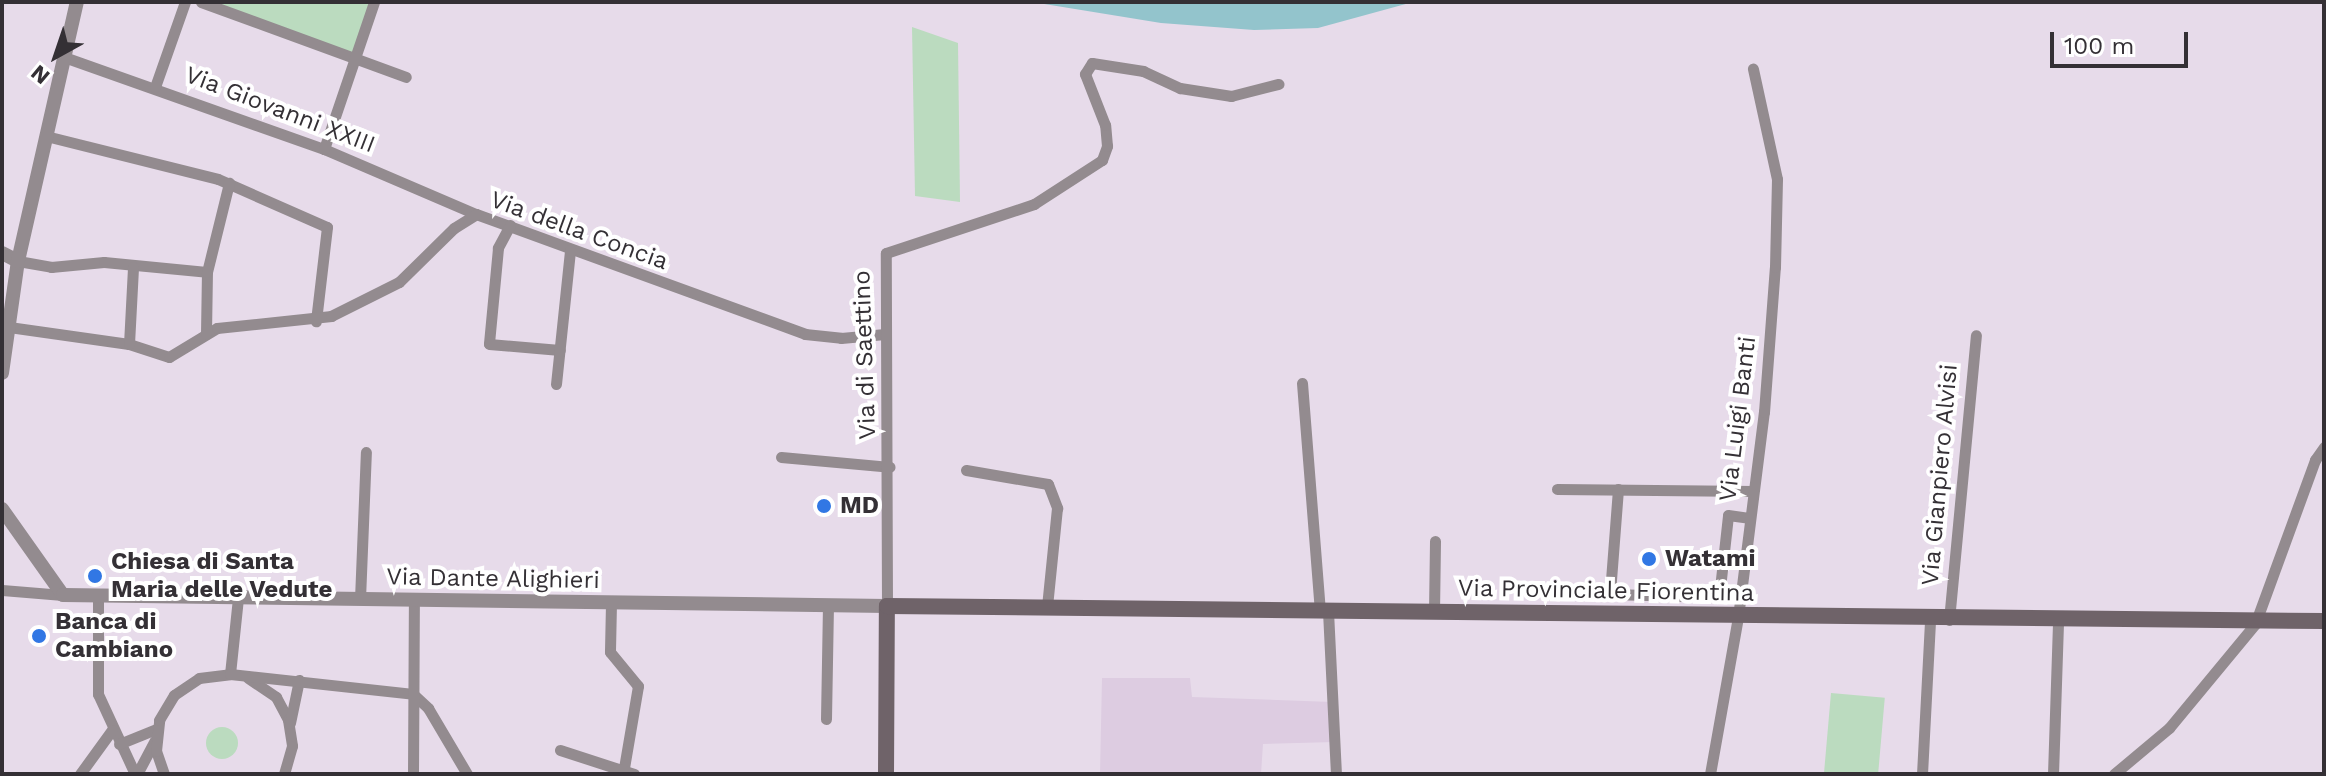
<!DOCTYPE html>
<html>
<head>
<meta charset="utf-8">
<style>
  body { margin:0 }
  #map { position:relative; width:2326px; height:776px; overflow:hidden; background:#e7dbea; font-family:"Work Sans",sans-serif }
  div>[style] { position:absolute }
  .built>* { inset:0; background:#ddcce1 }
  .green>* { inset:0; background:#bbdbbf; transform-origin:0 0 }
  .round { border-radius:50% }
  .water>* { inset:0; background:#93c4cc }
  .minor>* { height:11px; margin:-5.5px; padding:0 5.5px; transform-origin:5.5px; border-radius:5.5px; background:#938b8f }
  .tertiary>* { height:14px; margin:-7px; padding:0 7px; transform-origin:7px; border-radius:7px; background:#938b8f }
  .secondary>* { height:16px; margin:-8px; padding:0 8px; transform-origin:8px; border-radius:8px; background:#6f6369 }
  .dots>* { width:22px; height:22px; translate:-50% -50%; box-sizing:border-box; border:4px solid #fff; border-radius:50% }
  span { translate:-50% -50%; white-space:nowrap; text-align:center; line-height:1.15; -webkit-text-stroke:8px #fff; paint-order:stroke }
  .street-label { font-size:24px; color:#343035 }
  .poi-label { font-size:24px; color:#343035; font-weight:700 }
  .left { translate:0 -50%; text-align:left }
  .frame { position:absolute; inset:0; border:4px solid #343035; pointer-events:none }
  .north { position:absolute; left:16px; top:16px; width:80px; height:80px; -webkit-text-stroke:6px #fff; paint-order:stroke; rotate:220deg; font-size:22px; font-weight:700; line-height:32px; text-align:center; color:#343035 }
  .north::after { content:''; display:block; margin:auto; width:28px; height:36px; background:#343035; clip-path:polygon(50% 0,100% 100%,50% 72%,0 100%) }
  .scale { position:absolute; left:2050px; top:32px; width:138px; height:36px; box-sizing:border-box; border:4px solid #343035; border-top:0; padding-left:10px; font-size:24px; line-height:28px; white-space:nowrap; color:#343035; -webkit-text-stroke:6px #fff; paint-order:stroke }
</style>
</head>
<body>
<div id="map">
  <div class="built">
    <i style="clip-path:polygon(1102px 678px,1190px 678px,1192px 697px,1332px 702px,1334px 742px,1263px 744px,1261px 774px,1100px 774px)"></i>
  </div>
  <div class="green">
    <i style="clip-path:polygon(202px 2px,374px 2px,354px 58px)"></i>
    <i style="clip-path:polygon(912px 27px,958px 43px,960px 202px,915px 196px)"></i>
    <i style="left:1831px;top:693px;width:54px;height:81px;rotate:5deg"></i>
    <i class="round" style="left:206px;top:727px;width:32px;height:32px"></i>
  </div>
  <div class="water">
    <i style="clip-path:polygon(1032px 2px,1413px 2px,1318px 28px,1254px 30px,1161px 23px)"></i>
  </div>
  <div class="minor">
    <i style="left:201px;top:2px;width:218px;rotate:20.1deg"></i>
    <i style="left:64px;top:57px;width:276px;rotate:19.5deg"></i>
    <i style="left:324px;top:149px;width:165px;rotate:23.2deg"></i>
    <i style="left:476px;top:214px;width:350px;rotate:20deg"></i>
    <i style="left:805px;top:334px;width:36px;rotate:6deg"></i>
    <i style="left:841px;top:338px;width:44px;rotate:-5.2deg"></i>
    <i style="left:155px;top:87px;width:90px;rotate:-70.6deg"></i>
    <i style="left:46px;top:136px;width:177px;rotate:14deg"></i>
    <i style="left:218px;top:179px;width:119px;rotate:23.8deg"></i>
    <i style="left:327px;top:227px;width:95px;rotate:96.7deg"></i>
    <i style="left:324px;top:149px;width:155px;rotate:-71.2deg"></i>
    <i style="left:510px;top:225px;width:26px;rotate:118deg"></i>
    <i style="left:498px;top:248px;width:96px;rotate:95.4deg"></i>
    <i style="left:489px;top:344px;width:71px;rotate:4.8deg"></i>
    <i style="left:18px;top:261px;width:34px;rotate:10deg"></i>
    <i style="left:51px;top:267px;width:53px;rotate:-5.4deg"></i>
    <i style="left:104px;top:262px;width:103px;rotate:5.5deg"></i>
    <i style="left:9px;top:327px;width:121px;rotate:8.1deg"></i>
    <i style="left:129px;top:344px;width:42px;rotate:18deg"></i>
    <i style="left:169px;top:357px;width:56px;rotate:-31.1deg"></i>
    <i style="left:217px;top:328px;width:115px;rotate:-6deg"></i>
    <i style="left:331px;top:316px;width:76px;rotate:-26.6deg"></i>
    <i style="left:399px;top:282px;width:77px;rotate:-44.5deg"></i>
    <i style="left:454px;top:228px;width:26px;rotate:-32deg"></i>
    <i style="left:206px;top:334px;width:62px;rotate:-89.1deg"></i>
    <i style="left:207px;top:272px;width:92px;rotate:-76.1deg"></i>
    <i style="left:129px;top:344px;width:77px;rotate:-87deg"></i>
    <i style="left:1302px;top:383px;width:229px;rotate:85.5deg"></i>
    <i style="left:556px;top:384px;width:135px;rotate:-84deg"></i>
    <i style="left:781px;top:457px;width:109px;rotate:5.2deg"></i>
    <i style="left:966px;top:470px;width:83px;rotate:9.7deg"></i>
    <i style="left:1048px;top:484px;width:26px;rotate:69deg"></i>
    <i style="left:1057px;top:508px;width:100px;rotate:95.8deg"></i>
    <i style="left:1557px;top:489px;width:196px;rotate:0.6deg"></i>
    <i style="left:1618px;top:489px;width:105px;rotate:94.4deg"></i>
    <i style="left:1610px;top:594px;width:109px;rotate:1.6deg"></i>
    <i style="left:1719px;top:597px;width:82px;rotate:-83.7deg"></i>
    <i style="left:1728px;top:515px;width:21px;rotate:8deg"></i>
    <i style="left:2px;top:590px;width:61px;rotate:4.7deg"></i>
    <i style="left:98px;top:597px;width:97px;rotate:90deg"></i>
    <i style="left:98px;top:694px;width:88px;rotate:65.2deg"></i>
    <i style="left:360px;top:599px;width:147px;rotate:-87.7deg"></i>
    <i style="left:611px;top:603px;width:49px;rotate:91.2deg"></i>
    <i style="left:610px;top:652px;width:44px;rotate:50.5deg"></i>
    <i style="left:638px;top:686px;width:89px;rotate:99.7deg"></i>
    <i style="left:887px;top:606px;width:353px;rotate:-90.2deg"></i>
    <i style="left:886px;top:253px;width:156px;rotate:-18.3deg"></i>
    <i style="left:1034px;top:204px;width:81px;rotate:-32.9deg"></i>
    <i style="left:1102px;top:160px;width:15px;rotate:-70deg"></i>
    <i style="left:1107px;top:146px;width:21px;rotate:-95deg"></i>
    <i style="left:1105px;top:125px;width:55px;rotate:-111.4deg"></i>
    <i style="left:1085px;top:74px;width:13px;rotate:-58deg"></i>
    <i style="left:1092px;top:63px;width:52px;rotate:8.9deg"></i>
    <i style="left:1143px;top:71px;width:41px;rotate:24.7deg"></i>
    <i style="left:1180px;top:88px;width:52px;rotate:8.9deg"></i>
    <i style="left:1231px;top:96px;width:49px;rotate:-14.3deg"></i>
    <i style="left:1328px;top:611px;width:163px;rotate:87.2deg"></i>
    <i style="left:1434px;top:613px;width:72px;rotate:-89.2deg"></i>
    <i style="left:1949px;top:620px;width:286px;rotate:-84.6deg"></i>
    <i style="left:230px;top:674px;width:76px;rotate:-84deg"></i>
    <i style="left:248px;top:678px;width:34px;rotate:34deg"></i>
    <i style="left:276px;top:697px;width:26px;rotate:62deg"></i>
    <i style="left:288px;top:720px;width:26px;rotate:81deg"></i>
    <i style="left:292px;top:746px;width:29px;rotate:106deg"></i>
    <i style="left:413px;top:694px;width:21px;rotate:43deg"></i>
    <i style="left:428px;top:708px;width:77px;rotate:59.4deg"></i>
    <i style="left:826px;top:719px;width:114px;rotate:-89deg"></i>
    <i style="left:290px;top:723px;width:44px;rotate:-78.2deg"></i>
    <i style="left:119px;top:744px;width:40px;rotate:-22deg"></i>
    <i style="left:560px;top:750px;width:78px;rotate:18deg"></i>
    <i style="left:80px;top:774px;width:54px;rotate:-54deg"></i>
    <i style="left:137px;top:774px;width:38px;rotate:-62deg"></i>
    <i style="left:164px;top:774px;width:24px;rotate:-109deg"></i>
    <i style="left:156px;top:751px;width:31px;rotate:-84deg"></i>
    <i style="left:159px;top:720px;width:29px;rotate:-59deg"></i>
    <i style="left:174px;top:695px;width:30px;rotate:-34deg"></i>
    <i style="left:199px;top:678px;width:31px;rotate:-7deg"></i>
    <i style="left:230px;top:674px;width:184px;rotate:6.2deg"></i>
    <i style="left:413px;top:774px;width:175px;rotate:-89.7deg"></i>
    <i style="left:1710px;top:774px;width:159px;rotate:-79.9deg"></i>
    <i style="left:1738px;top:617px;width:207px;rotate:-82.8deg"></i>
    <i style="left:1764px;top:412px;width:145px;rotate:-85.7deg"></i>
    <i style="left:1775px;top:267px;width:88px;rotate:-88.7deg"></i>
    <i style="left:1777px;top:179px;width:113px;rotate:-102.3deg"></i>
    <i style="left:1922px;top:774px;width:154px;rotate:-87deg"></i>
    <i style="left:2053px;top:774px;width:152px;rotate:-88.1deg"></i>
    <i style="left:2114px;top:774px;width:72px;rotate:-39.9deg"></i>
    <i style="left:2169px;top:728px;width:135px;rotate:-50.4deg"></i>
    <i style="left:2255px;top:624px;width:175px;rotate:-69.9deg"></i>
    <i style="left:2315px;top:460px;width:16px;rotate:-55deg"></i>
  </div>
  <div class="tertiary">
    <i style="left:2px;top:253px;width:18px;rotate:27deg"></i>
    <i style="left:2px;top:373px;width:113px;rotate:-81.9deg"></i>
    <i style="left:18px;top:261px;width:266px;rotate:-77.2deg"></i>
    <i style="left:2px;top:509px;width:105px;rotate:54.7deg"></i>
    <i style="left:63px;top:595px;width:824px;rotate:0.76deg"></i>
  </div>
  <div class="secondary">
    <i style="left:886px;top:774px;width:168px;rotate:-89.7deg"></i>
    <i style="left:887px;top:606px;width:1437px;rotate:0.6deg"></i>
  </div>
  <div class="dots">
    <i style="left:824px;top:506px;background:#3177e4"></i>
    <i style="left:1649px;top:559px;background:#3177e4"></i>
    <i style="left:95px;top:576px;background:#3177e4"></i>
    <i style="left:39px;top:636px;background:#3177e4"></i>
  </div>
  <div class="street-label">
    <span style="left:280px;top:110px;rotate:21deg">Via Giovanni XXIII</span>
    <span style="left:579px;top:231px;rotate:20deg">Via della Concia</span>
    <span style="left:865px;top:355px;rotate:-92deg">Via di Saettino</span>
    <span style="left:1738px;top:419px;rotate:-83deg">Via Luigi Banti</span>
    <span style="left:1940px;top:475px;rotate:-85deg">Via Gianpiero Alvisi</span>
    <span style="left:493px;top:579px;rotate:1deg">Via Dante Alighieri</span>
    <span style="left:1606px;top:591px;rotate:1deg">Via Provinciale Fiorentina</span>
  </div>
  <div class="poi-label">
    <span class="left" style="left:840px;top:506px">MD</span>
    <span class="left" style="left:1665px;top:559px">Watami</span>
    <span class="left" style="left:111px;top:576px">Chiesa di Santa<br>Maria delle Vedute</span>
    <span class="left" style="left:55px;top:636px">Banca di<br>Cambiano</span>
  </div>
  <div class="frame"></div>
  <div class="north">N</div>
  <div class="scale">100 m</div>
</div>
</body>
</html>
